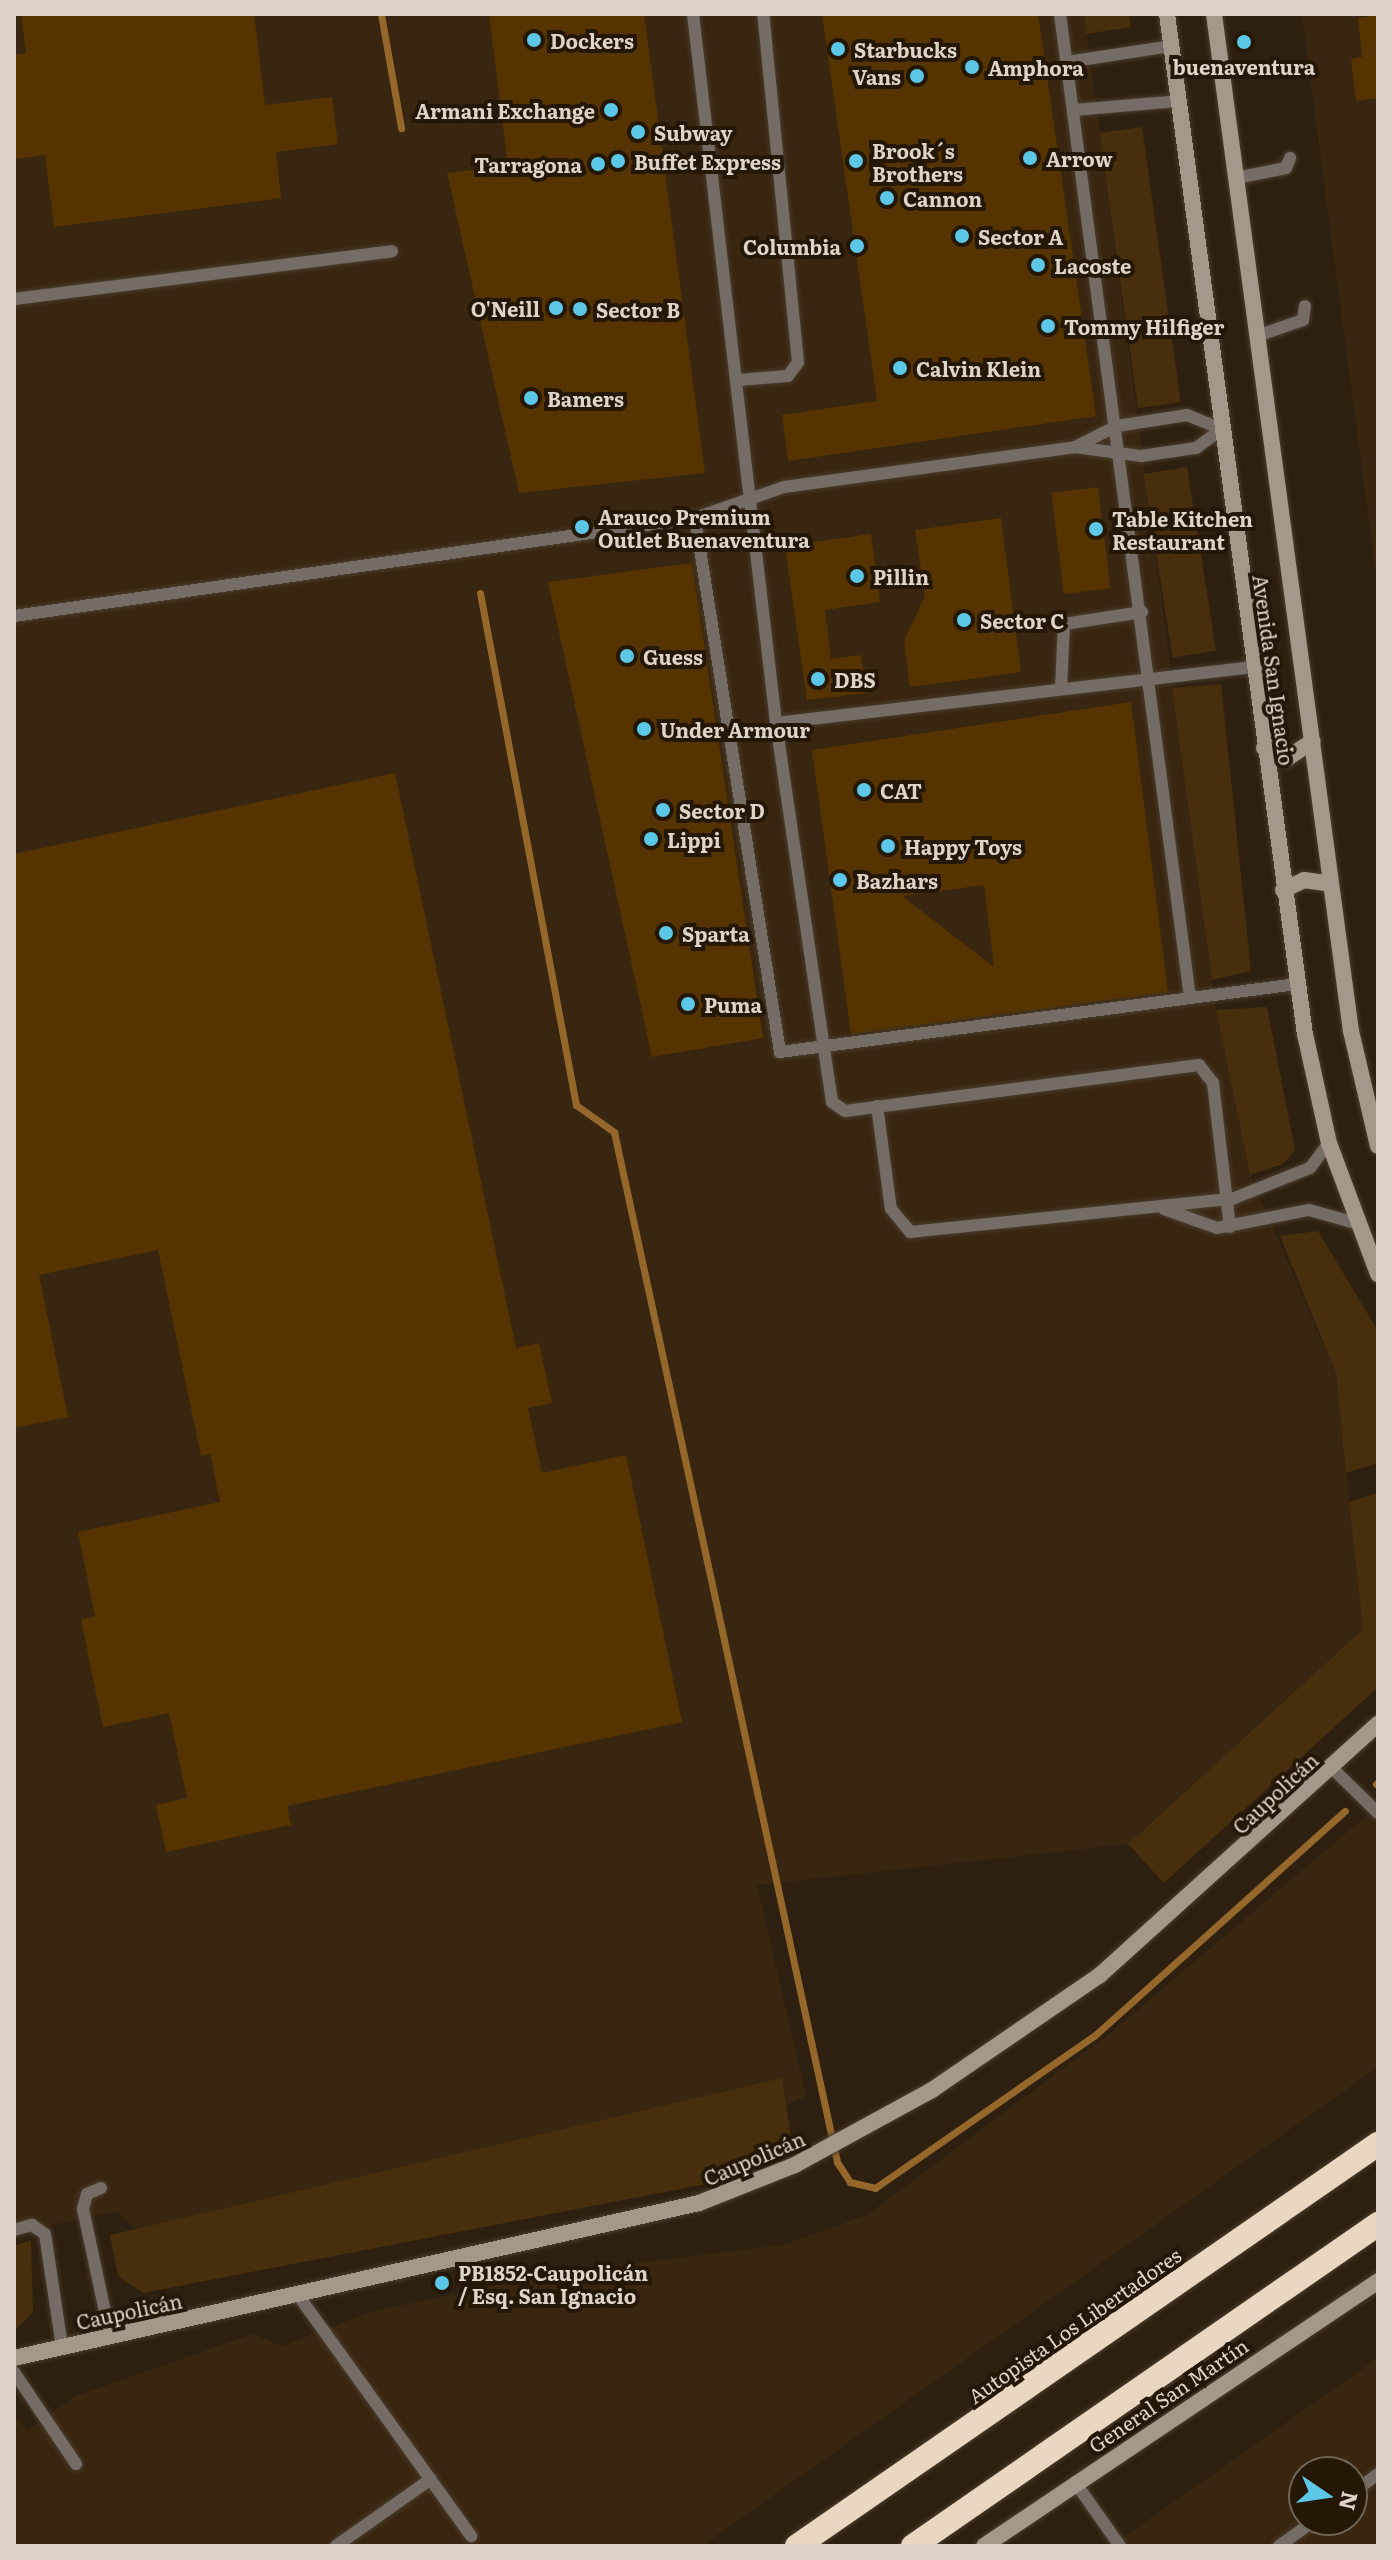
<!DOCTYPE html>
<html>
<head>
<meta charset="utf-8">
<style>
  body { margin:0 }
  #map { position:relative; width:1392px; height:2560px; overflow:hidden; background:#2e2010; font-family:Literata,serif }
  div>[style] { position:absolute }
  .built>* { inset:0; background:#392610 }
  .green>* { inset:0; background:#472e0c; transform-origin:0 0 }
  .stream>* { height:7px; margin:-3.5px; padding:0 3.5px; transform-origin:3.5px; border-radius:3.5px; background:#95672b }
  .building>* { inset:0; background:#553401; transform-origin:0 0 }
  .roads { filter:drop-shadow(0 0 2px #4a3d2e) drop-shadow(0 0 2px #4a3d2e) }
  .service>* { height:12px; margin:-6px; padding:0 6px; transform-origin:6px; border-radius:6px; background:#756d65 }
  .secondary>* { height:16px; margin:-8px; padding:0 8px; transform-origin:8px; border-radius:8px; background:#a4988b }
  .motorway>* { height:24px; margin:-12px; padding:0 12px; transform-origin:12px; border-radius:12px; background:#ead7c2 }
  .dots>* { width:22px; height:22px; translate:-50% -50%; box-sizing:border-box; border:4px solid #241706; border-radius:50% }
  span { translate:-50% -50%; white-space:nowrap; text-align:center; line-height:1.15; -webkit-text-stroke:8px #241706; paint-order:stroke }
  .poi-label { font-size:20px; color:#ded4ca; font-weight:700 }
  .left { translate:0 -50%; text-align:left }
  .right { translate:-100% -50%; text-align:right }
  .street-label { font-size:20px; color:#ded4ca }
  .frame { position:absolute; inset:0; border:16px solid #ded4ca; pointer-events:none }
  .north { position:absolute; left:1288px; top:2456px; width:80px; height:80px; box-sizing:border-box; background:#241706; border:2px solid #6e6354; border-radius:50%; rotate:103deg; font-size:22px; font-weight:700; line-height:32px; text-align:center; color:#ded4ca }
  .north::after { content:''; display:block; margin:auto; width:28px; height:36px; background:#5cc7e7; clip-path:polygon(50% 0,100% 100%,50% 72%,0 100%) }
</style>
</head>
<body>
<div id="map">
  <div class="built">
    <i style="clip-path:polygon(14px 14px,1084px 14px,1216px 1010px,1250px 1175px,1336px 1373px,1363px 1629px,1128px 1844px,757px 1885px,806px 2096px,706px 2143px,167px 2267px,118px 2211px,14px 2233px)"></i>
    <i style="clip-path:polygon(1302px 14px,1378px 14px,1378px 588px,1328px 213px)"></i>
    <i style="clip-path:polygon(1378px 1806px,1378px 2067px,702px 2546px,14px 2546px,14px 2415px,27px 2431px,76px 2396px,253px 2334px,282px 2346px,370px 2312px,549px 2274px,783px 2245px,867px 2215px,1108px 2035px)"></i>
    <i style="clip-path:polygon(evenodd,1378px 2358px,1378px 2546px,1111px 2546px,1378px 2358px,1304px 2472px,1352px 2472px,1352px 2520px,1304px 2520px,1304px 2472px)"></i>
  </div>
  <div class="green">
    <i style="clip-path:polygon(1084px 14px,1129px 14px,1131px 27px,1086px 34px)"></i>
    <i style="left:1142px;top:127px;width:278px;height:43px;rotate:82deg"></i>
    <i style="left:1187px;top:467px;width:186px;height:44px;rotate:81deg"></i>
    <i style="clip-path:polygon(1221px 684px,1251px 971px,1212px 980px,1172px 688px)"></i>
    <i style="clip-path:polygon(1267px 1007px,1295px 1150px,1283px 1164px,1250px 1175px,1216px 1010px)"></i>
    <i style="clip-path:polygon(1318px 1231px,1378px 1331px,1378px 1463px,1346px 1473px,1336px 1373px,1280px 1236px)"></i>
    <i style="clip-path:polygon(1378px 1493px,1378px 1687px,1164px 1883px,1128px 1844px,1363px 1629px,1349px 1502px)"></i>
    <i style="clip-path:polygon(782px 2078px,791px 2137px,706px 2184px,143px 2293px,118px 2276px,110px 2235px)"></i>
    <i style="clip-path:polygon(31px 2240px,33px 2313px,14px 2331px,14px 2246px)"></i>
  </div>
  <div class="stream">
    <i style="left:381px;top:14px;width:116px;rotate:80deg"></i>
    <i style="left:480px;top:593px;width:521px;rotate:79.38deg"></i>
    <i style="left:576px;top:1105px;width:47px;rotate:35.4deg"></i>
    <i style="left:614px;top:1132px;width:1054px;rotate:77.78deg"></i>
    <i style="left:837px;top:2162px;width:24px;rotate:57deg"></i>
    <i style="left:850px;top:2182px;width:26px;rotate:13deg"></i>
    <i style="left:875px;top:2188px;width:267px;rotate:-34.8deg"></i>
    <i style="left:1094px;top:2036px;width:337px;rotate:-41.9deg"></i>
    <i style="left:1376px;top:1784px;width:3px;rotate:-45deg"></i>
  </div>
  <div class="building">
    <i style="clip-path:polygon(21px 14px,254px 14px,265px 105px,332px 97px,338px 144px,276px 152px,281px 198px,54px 227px,45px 155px,16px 159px,14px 55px,26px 53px)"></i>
    <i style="clip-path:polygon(489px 14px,644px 14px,705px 473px,519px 493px,447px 173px,508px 166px)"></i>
    <i style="clip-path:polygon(822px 14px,1038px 14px,1096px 416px,788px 461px,782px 415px,877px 401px)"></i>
    <i style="clip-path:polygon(1378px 15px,1378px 98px,1356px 101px,1351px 59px,1362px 57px,1358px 18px)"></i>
    <i style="left:1098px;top:487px;width:102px;height:47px;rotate:83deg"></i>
    <i style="clip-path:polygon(1001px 518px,1021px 672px,910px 687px,904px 641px,925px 596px,915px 530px)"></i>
    <i style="clip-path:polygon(871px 534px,880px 602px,825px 610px,831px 659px,861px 655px,866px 693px,807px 700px,785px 546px)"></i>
    <i style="clip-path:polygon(692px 563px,763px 1038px,652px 1057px,548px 582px)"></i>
    <i style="clip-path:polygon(evenodd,1131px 702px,1168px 992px,851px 1034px,812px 750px,1131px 702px,984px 885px,994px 967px,902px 896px,984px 885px)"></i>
    <i style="clip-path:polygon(395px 773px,516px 1348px,539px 1343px,552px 1403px,528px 1408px,542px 1473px,626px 1455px,682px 1722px,287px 1806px,291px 1825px,166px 1852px,156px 1805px,187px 1798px,169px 1713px,103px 1727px,81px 1620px,95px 1616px,78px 1532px,220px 1502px,210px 1454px,201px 1456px,158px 1250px,39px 1275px,68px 1417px,14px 1428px,14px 854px)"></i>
  </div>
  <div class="roads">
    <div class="service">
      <i style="left:693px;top:14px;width:714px;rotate:83.32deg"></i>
      <i style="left:776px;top:723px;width:383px;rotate:81.6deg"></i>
      <i style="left:832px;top:1102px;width:16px;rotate:35deg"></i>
      <i style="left:845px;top:1111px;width:357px;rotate:-7.4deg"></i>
      <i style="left:1199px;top:1065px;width:23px;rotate:52deg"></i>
      <i style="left:1213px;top:1083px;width:145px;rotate:83.3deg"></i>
      <i style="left:1060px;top:14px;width:992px;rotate:82.47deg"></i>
      <i style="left:1067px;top:62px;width:105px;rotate:-8.7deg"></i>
      <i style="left:1074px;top:110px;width:104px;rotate:-4.9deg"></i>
      <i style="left:1236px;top:178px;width:51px;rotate:-11.3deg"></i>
      <i style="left:1286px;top:168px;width:11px;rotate:-68deg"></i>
      <i style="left:14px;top:299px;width:381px;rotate:-7.2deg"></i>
      <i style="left:1257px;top:336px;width:49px;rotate:-19.2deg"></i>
      <i style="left:1303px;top:320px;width:14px;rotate:-82deg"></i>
      <i style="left:738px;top:380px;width:50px;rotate:-4.6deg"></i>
      <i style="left:788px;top:376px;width:17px;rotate:-54deg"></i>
      <i style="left:798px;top:362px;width:350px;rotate:-95.7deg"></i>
      <i style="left:1075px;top:447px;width:67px;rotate:7.8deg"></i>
      <i style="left:1141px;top:456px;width:56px;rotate:-8.3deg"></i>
      <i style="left:1196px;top:448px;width:32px;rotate:-36deg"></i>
      <i style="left:695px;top:518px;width:541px;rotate:80.96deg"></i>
      <i style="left:780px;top:1052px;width:521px;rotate:-7.49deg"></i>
      <i style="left:14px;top:616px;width:688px;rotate:-8.19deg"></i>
      <i style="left:695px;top:518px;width:94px;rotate:-19.2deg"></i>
      <i style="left:784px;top:487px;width:294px;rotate:-7.8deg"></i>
      <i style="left:1075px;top:447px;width:47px;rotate:-26.6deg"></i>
      <i style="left:1117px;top:426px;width:71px;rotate:-8.9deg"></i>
      <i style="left:1187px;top:415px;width:38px;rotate:22deg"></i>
      <i style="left:1061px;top:689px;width:65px;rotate:-87.4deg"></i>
      <i style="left:1064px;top:624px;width:79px;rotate:-8.7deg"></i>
      <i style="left:776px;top:723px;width:481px;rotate:-6.7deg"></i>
      <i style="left:877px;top:1106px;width:104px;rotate:82.3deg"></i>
      <i style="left:891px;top:1209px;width:30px;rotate:50deg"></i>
      <i style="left:910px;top:1232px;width:324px;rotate:-5.9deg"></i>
      <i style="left:1232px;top:1199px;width:84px;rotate:-21.7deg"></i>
      <i style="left:1310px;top:1168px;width:31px;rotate:-53deg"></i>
      <i style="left:1164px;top:1209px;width:56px;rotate:19.7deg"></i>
      <i style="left:1217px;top:1228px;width:94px;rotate:-11.1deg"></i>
      <i style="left:1309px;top:1210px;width:49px;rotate:15.5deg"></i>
      <i style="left:1332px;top:1768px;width:64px;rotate:44.4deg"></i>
      <i style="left:101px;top:2188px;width:15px;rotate:157deg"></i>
      <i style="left:87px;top:2194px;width:16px;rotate:105deg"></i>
      <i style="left:83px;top:2209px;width:129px;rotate:77.9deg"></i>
      <i style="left:14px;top:2230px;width:19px;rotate:-16deg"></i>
      <i style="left:32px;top:2225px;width:16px;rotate:35deg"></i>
      <i style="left:45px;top:2234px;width:113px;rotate:81.4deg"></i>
      <i style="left:298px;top:2295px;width:297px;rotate:54.3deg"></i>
      <i style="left:14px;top:2372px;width:111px;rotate:56deg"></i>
      <i style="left:1075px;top:2482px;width:78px;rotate:54.9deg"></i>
      <i style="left:1352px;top:2493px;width:32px;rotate:-36deg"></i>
      <i style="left:336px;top:2546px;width:116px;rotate:-35.2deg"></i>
      <i style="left:1279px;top:2546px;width:44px;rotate:-35.8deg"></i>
    </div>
    <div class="secondary">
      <i style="left:1167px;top:14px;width:1029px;rotate:82.3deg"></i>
      <i style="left:1305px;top:1034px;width:112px;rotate:77.6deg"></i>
      <i style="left:1329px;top:1143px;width:140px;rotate:69.5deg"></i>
      <i style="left:1214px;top:14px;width:1026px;rotate:82.33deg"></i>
      <i style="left:1351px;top:1031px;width:118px;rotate:76.8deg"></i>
      <i style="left:1264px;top:748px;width:25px;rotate:27deg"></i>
      <i style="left:1286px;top:759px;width:32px;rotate:-34deg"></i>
      <i style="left:1283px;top:890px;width:23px;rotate:-25deg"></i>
      <i style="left:1304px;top:880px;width:27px;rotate:8deg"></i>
      <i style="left:14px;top:2358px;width:702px;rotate:-12.75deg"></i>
      <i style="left:699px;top:2203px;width:103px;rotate:-21.6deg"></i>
      <i style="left:795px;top:2165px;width:156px;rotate:-28.7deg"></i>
      <i style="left:932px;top:2090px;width:204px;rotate:-34.4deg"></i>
      <i style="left:1100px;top:1975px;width:375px;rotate:-42.1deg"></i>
      <i style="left:984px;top:2546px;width:475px;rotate:-33.9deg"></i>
    </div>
    <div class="motorway">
      <i style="left:797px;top:2546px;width:707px;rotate:-34.68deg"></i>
      <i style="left:913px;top:2546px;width:566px;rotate:-34.7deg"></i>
    </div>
  </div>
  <div class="dots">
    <i style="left:534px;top:40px;background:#5cc7e7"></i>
    <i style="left:1244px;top:42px;background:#5cc7e7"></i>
    <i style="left:838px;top:49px;background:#5cc7e7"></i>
    <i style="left:972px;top:67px;background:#5cc7e7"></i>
    <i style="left:917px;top:76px;background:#5cc7e7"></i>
    <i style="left:611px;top:110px;background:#5cc7e7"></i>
    <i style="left:638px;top:132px;background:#5cc7e7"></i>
    <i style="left:1030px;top:158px;background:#5cc7e7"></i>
    <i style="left:618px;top:161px;background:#5cc7e7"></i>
    <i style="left:856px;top:161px;background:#5cc7e7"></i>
    <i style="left:598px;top:164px;background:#5cc7e7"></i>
    <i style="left:887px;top:198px;background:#5cc7e7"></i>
    <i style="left:962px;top:236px;background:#5cc7e7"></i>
    <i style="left:857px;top:246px;background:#5cc7e7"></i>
    <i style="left:1038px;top:265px;background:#5cc7e7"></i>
    <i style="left:556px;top:308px;background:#5cc7e7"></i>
    <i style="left:580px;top:309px;background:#5cc7e7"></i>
    <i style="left:1048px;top:326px;background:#5cc7e7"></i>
    <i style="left:900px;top:368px;background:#5cc7e7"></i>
    <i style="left:531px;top:398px;background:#5cc7e7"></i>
    <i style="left:582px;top:527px;background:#5cc7e7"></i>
    <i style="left:1096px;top:529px;background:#5cc7e7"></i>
    <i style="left:857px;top:576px;background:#5cc7e7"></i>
    <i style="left:964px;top:620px;background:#5cc7e7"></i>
    <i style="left:627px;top:656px;background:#5cc7e7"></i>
    <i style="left:818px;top:679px;background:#5cc7e7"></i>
    <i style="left:644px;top:729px;background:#5cc7e7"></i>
    <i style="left:864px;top:790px;background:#5cc7e7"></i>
    <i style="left:663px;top:810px;background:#5cc7e7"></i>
    <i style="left:651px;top:839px;background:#5cc7e7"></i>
    <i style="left:888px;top:846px;background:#5cc7e7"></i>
    <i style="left:840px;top:880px;background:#5cc7e7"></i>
    <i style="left:666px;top:933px;background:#5cc7e7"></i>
    <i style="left:688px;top:1004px;background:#5cc7e7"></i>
    <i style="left:442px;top:2283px;background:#5cc7e7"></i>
  </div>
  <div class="poi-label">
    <span class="left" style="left:550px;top:40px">Dockers</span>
    <span class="left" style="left:854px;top:49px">Starbucks</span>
    <span style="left:1244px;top:66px">buenaventura</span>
    <span class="left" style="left:988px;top:67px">Amphora</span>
    <span class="right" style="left:901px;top:76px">Vans</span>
    <span class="right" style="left:595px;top:110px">Armani Exchange</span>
    <span class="left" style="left:654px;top:132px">Subway</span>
    <span class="left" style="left:872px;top:162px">Brook´s<br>Brothers</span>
    <span class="left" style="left:1046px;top:158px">Arrow</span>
    <span class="left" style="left:634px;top:161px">Buffet Express</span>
    <span class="right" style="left:582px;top:164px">Tarragona</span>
    <span class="left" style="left:903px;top:198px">Cannon</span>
    <span class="left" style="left:978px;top:236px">Sector A</span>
    <span class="right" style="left:841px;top:246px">Columbia</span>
    <span class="left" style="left:1054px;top:265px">Lacoste</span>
    <span class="right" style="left:540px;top:308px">O'Neill</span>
    <span class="left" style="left:596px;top:309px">Sector B</span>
    <span class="left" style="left:1064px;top:326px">Tommy Hilfiger</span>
    <span class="left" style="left:916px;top:368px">Calvin Klein</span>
    <span class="left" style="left:547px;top:398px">Bamers</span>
    <span class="left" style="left:598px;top:528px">Arauco Premium<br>Outlet Buenaventura</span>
    <span class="left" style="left:1112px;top:530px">Table Kitchen<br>Restaurant</span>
    <span class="left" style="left:873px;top:576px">Pillin</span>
    <span class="left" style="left:980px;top:620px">Sector C</span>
    <span class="left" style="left:643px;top:656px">Guess</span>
    <span class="left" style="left:834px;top:679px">DBS</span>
    <span class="left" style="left:660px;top:729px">Under Armour</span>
    <span class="left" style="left:880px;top:790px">CAT</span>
    <span class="left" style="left:679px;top:810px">Sector D</span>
    <span class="left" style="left:667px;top:839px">Lippi</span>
    <span class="left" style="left:904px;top:846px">Happy Toys</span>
    <span class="left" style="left:856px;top:880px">Bazhars</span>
    <span class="left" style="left:682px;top:933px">Sparta</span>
    <span class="left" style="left:704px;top:1004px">Puma</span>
    <span class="left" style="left:458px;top:2284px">PB1852-Caupolicán<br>/ Esq. San Ignacio</span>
  </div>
  <div class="street-label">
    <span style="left:1274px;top:670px;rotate:82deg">Avenida San Ignacio</span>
    <span style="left:1275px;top:1793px;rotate:-43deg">Caupolicán</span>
    <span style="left:754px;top:2158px;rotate:-23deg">Caupolicán</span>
    <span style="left:129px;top:2311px;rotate:-12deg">Caupolicán</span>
    <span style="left:1074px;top:2325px;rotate:-35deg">Autopista Los Libertadores</span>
    <span style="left:1168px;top:2395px;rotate:-34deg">General San Martín</span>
  </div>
  <div class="frame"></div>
  <div class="north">N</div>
</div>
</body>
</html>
